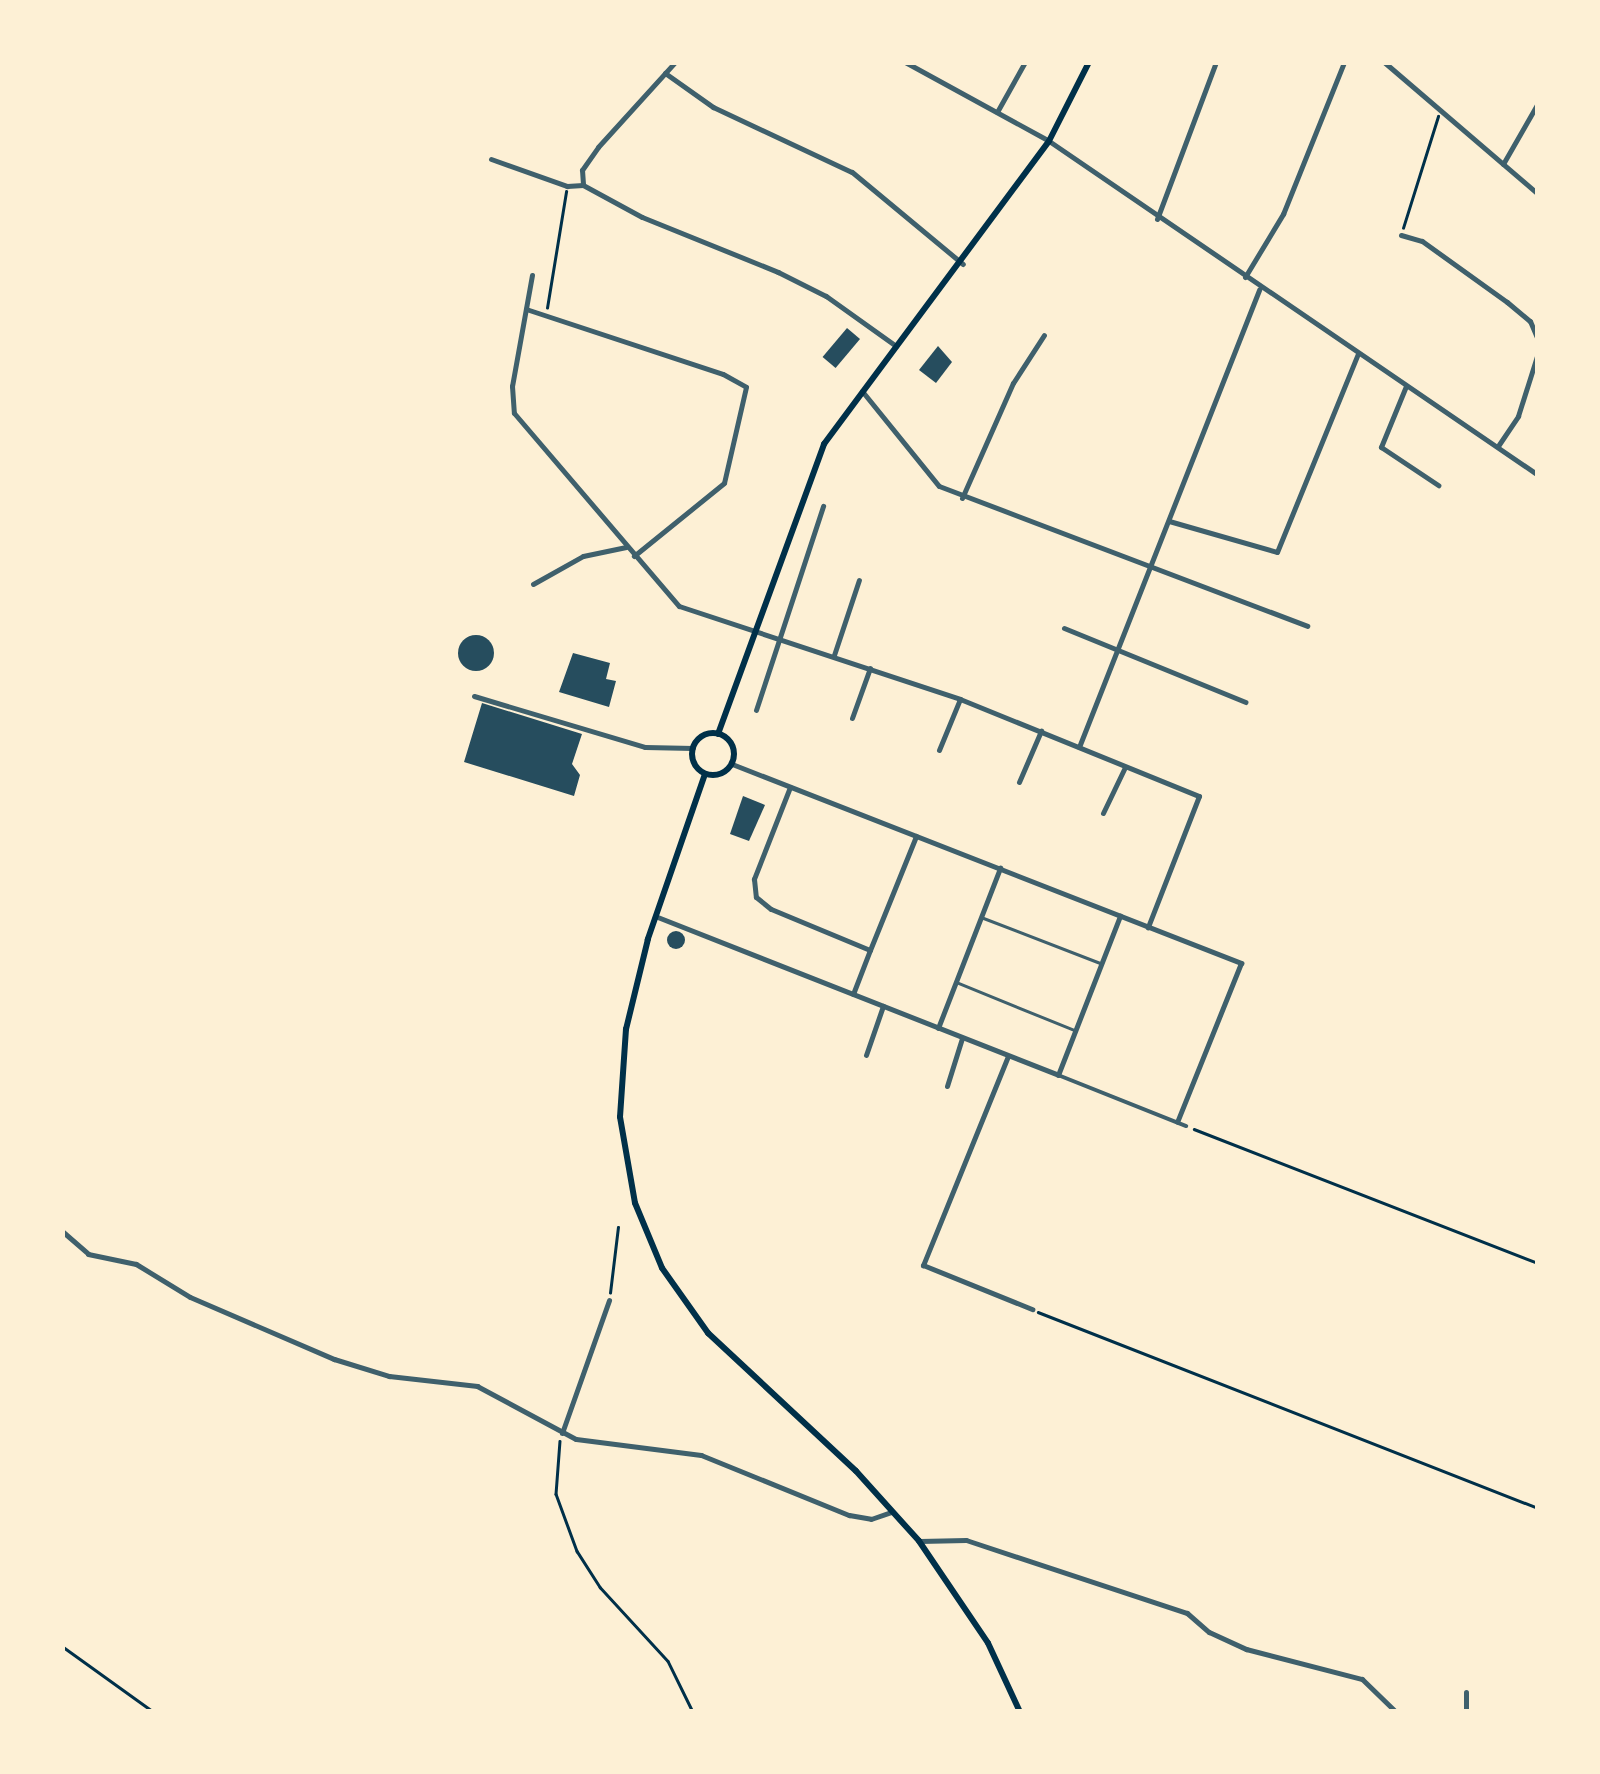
<!DOCTYPE html>
<html>
<head>
<meta charset="utf-8">
<style>
  body { margin:0 }
  #map { position:relative; width:1600px; height:1774px; overflow:hidden; background:#fdf0d5; font-family:Arial,sans-serif }
  div>[style] { position:absolute }
  .building>* { inset:0; background:#264d5e; transform-origin:0 0 }
  .round { border-radius:50% }
  .path>* { height:2.5px; margin:-1.25px; padding:0 1.25px; transform-origin:1.25px; border-radius:1.25px; background:#003049 }
  .service>* { height:2.5px; margin:-1.25px; padding:0 1.25px; transform-origin:1.25px; border-radius:1.25px; background:#3f606c }
  .pedestrian>* { height:4px; margin:-2px; padding:0 2px; transform-origin:2px; border-radius:2px; background:#3f606c }
  .minor>* { height:5px; margin:-2.5px; padding:0 2.5px; transform-origin:2.5px; border-radius:2.5px; background:#3f606c }
  .secondary>* { height:6px; margin:-3px; padding:0 3px; transform-origin:3px; border-radius:3px; background:#003049 }
  .secondary>.ring { margin:-3px; padding:0; box-sizing:content-box; background:none; border:6px solid #003049; border-radius:50% }
  span { translate:-50% -50%; white-space:nowrap; text-align:center; line-height:1.15; -webkit-text-stroke:10px #fdf0d5; paint-order:stroke }
  .frame { position:absolute; inset:0; border:65px solid #fdf0d5; pointer-events:none }
</style>
</head>
<body>
<div id="map">
  <div class="building">
    <i style="left:847px;top:328px;width:17px;height:38px;rotate:40deg"></i>
    <i style="clip-path:polygon(938px 346px,952px 362px,936px 383px,919px 370px)"></i>
    <i class="round" style="left:458px;top:635px;width:36px;height:36px"></i>
    <i style="clip-path:polygon(573px 653px,610px 663px,606px 679px,616px 681px,609px 707px,559px 692px)"></i>
    <i style="clip-path:polygon(482px 703px,582px 734px,572px 764px,580px 775px,574px 796px,464px 762px)"></i>
    <i style="clip-path:polygon(743px 796px,765px 805px,749px 841px,730px 834px)"></i>
    <i class="round" style="left:667px;top:931px;width:18px;height:18px"></i>
  </div>
  <div class="path">
    <i style="left:1403px;top:228px;width:117px;rotate:-72.6deg"></i>
    <i style="left:547px;top:308px;width:118px;rotate:-80.7deg"></i>
    <i style="left:1194px;top:1129px;width:369px;rotate:21.3deg"></i>
    <i style="left:610px;top:1293px;width:66px;rotate:-83.1deg"></i>
    <i style="left:1038px;top:1312px;width:537px;rotate:21.41deg"></i>
    <i style="left:560px;top:1441px;width:53px;rotate:94.3deg"></i>
    <i style="left:556px;top:1494px;width:61px;rotate:69.8deg"></i>
    <i style="left:577px;top:1551px;width:43px;rotate:57.4deg"></i>
    <i style="left:600px;top:1587px;width:100px;rotate:47.4deg"></i>
    <i style="left:668px;top:1661px;width:57px;rotate:63.9deg"></i>
    <i style="left:62px;top:1646px;width:113px;rotate:35.7deg"></i>
  </div>
  <div class="service">
    <i style="left:981px;top:917px;width:128px;rotate:21.1deg"></i>
    <i style="left:956px;top:982px;width:127px;rotate:22.1deg"></i>
  </div>
  <div class="pedestrian">
    <i style="left:1058px;top:1075px;width:138px;rotate:21.7deg"></i>
  </div>
  <div class="minor">
    <i style="left:905px;top:62px;width:164px;rotate:28.7deg"></i>
    <i style="left:1049px;top:141px;width:592px;rotate:34.33deg"></i>
    <i style="left:1384px;top:62px;width:203px;rotate:40.6deg"></i>
    <i style="left:665px;top:73px;width:59px;rotate:35.3deg"></i>
    <i style="left:713px;top:107px;width:153px;rotate:25.1deg"></i>
    <i style="left:852px;top:172px;width:144px;rotate:39.7deg"></i>
    <i style="left:997px;top:112px;width:57px;rotate:-60.8deg"></i>
    <i style="left:491px;top:159px;width:81px;rotate:19.6deg"></i>
    <i style="left:567px;top:186px;width:16px;rotate:-4deg"></i>
    <i style="left:583px;top:185px;width:67px;rotate:28.5deg"></i>
    <i style="left:642px;top:217px;width:147px;rotate:22deg"></i>
    <i style="left:778px;top:272px;width:54px;rotate:26.6deg"></i>
    <i style="left:826px;top:296px;width:86px;rotate:35.5deg"></i>
    <i style="left:1503px;top:164px;width:70px;rotate:-60.2deg"></i>
    <i style="left:583px;top:184px;width:14px;rotate:-94deg"></i>
    <i style="left:582px;top:170px;width:28px;rotate:-55deg"></i>
    <i style="left:598px;top:147px;width:115px;rotate:-47.8deg"></i>
    <i style="left:1157px;top:219px;width:168px;rotate:-69.4deg"></i>
    <i style="left:1401px;top:235px;width:22px;rotate:16deg"></i>
    <i style="left:1422px;top:241px;width:105px;rotate:35.7deg"></i>
    <i style="left:1507px;top:302px;width:30px;rotate:40deg"></i>
    <i style="left:1530px;top:321px;width:21px;rotate:67deg"></i>
    <i style="left:532px;top:275px;width:113px;rotate:100.2deg"></i>
    <i style="left:512px;top:386px;width:27px;rotate:86deg"></i>
    <i style="left:514px;top:413px;width:254px;rotate:49.5deg"></i>
    <i style="left:679px;top:606px;width:296px;rotate:18.3deg"></i>
    <i style="left:960px;top:699px;width:258px;rotate:22.1deg"></i>
    <i style="left:1199px;top:796px;width:141px;rotate:111.3deg"></i>
    <i style="left:1245px;top:277px;width:74px;rotate:-58.9deg"></i>
    <i style="left:1283px;top:214px;width:164px;rotate:-68.1deg"></i>
    <i style="left:526px;top:309px;width:207px;rotate:18.3deg"></i>
    <i style="left:723px;top:374px;width:26px;rotate:29deg"></i>
    <i style="left:746px;top:387px;width:98px;rotate:102.9deg"></i>
    <i style="left:724px;top:483px;width:116px;rotate:141deg"></i>
    <i style="left:1406px;top:386px;width:66px;rotate:112.3deg"></i>
    <i style="left:1381px;top:447px;width:69px;rotate:33.7deg"></i>
    <i style="left:862px;top:391px;width:122px;rotate:51deg"></i>
    <i style="left:939px;top:486px;width:394px;rotate:20.8deg"></i>
    <i style="left:1498px;top:446px;width:36px;rotate:-56deg"></i>
    <i style="left:1518px;top:416px;width:66px;rotate:-72.4deg"></i>
    <i style="left:962px;top:498px;width:126px;rotate:-66.1deg"></i>
    <i style="left:1013px;top:383px;width:57px;rotate:-57.1deg"></i>
    <i style="left:1169px;top:521px;width:112px;rotate:16deg"></i>
    <i style="left:1277px;top:552px;width:214px;rotate:-67.8deg"></i>
    <i style="left:533px;top:584px;width:57px;rotate:-29.2deg"></i>
    <i style="left:583px;top:556px;width:44px;rotate:-11.8deg"></i>
    <i style="left:1064px;top:628px;width:196px;rotate:22.2deg"></i>
    <i style="left:834px;top:655px;width:79px;rotate:-71.6deg"></i>
    <i style="left:474px;top:696px;width:178px;rotate:16.6deg"></i>
    <i style="left:645px;top:747px;width:48px;rotate:1.2deg"></i>
    <i style="left:756px;top:710px;width:215px;rotate:-71.8deg"></i>
    <i style="left:852px;top:718px;width:53px;rotate:-70.2deg"></i>
    <i style="left:1079px;top:747px;width:492px;rotate:-68.5deg"></i>
    <i style="left:939px;top:750px;width:55px;rotate:-67.6deg"></i>
    <i style="left:732px;top:764px;width:547px;rotate:21.35deg"></i>
    <i style="left:1241px;top:963px;width:171px;rotate:111.9deg"></i>
    <i style="left:1019px;top:782px;width:56px;rotate:-66.7deg"></i>
    <i style="left:790px;top:787px;width:99px;rotate:111.4deg"></i>
    <i style="left:754px;top:879px;width:18px;rotate:84deg"></i>
    <i style="left:756px;top:897px;width:19px;rotate:39deg"></i>
    <i style="left:771px;top:909px;width:107px;rotate:22.5deg"></i>
    <i style="left:870px;top:950px;width:123px;rotate:-68deg"></i>
    <i style="left:1103px;top:813px;width:51px;rotate:-64.4deg"></i>
    <i style="left:655px;top:916px;width:433px;rotate:21.5deg"></i>
    <i style="left:1058px;top:1075px;width:171px;rotate:-68.7deg"></i>
    <i style="left:853px;top:994px;width:47px;rotate:-68.9deg"></i>
    <i style="left:938px;top:1028px;width:172px;rotate:-68.8deg"></i>
    <i style="left:866px;top:1055px;width:52px;rotate:-70.9deg"></i>
    <i style="left:1008px;top:1056px;width:226px;rotate:112.1deg"></i>
    <i style="left:923px;top:1265px;width:118px;rotate:22deg"></i>
    <i style="left:947px;top:1086px;width:50px;rotate:-72.6deg"></i>
    <i style="left:62px;top:1231px;width:35px;rotate:41deg"></i>
    <i style="left:88px;top:1254px;width:49px;rotate:11.8deg"></i>
    <i style="left:136px;top:1264px;width:63px;rotate:31.4deg"></i>
    <i style="left:190px;top:1297px;width:157px;rotate:23.3deg"></i>
    <i style="left:334px;top:1359px;width:58px;rotate:17.2deg"></i>
    <i style="left:389px;top:1376px;width:89px;rotate:6.5deg"></i>
    <i style="left:477px;top:1386px;width:112px;rotate:28.2deg"></i>
    <i style="left:576px;top:1439px;width:126px;rotate:7.3deg"></i>
    <i style="left:701px;top:1455px;width:160px;rotate:22.1deg"></i>
    <i style="left:849px;top:1515px;width:22px;rotate:10deg"></i>
    <i style="left:871px;top:1519px;width:21px;rotate:-19deg"></i>
    <i style="left:562px;top:1433px;width:141px;rotate:-70.5deg"></i>
    <i style="left:920px;top:1541px;width:46px;rotate:-1.2deg"></i>
    <i style="left:966px;top:1540px;width:233px;rotate:18.3deg"></i>
    <i style="left:1187px;top:1613px;width:29px;rotate:41deg"></i>
    <i style="left:1209px;top:1632px;width:41px;rotate:24.7deg"></i>
    <i style="left:1246px;top:1649px;width:120px;rotate:14.5deg"></i>
    <i style="left:1362px;top:1679px;width:47px;rotate:44.1deg"></i>
    <i style="left:1466px;top:1692px;width:20px;rotate:90deg"></i>
  </div>
  <div class="secondary">
    <i class="ring" style="left:692px;top:733px;width:36px;height:36px"></i>
    <i style="left:718px;top:734px;width:309px;rotate:-69.9deg"></i>
    <i style="left:824px;top:444px;width:377px;rotate:-53.4deg"></i>
    <i style="left:1049px;top:141px;width:89px;rotate:-63.1deg"></i>
    <i style="left:705px;top:774px;width:175px;rotate:109.1deg"></i>
    <i style="left:648px;top:939px;width:93px;rotate:103.7deg"></i>
    <i style="left:626px;top:1029px;width:88px;rotate:93.9deg"></i>
    <i style="left:620px;top:1117px;width:87px;rotate:80.1deg"></i>
    <i style="left:635px;top:1203px;width:70px;rotate:67.4deg"></i>
    <i style="left:662px;top:1268px;width:80px;rotate:54.7deg"></i>
    <i style="left:708px;top:1333px;width:202px;rotate:43deg"></i>
    <i style="left:856px;top:1471px;width:94px;rotate:48deg"></i>
    <i style="left:919px;top:1541px;width:123px;rotate:55.9deg"></i>
    <i style="left:988px;top:1643px;width:76px;rotate:65.1deg"></i>
  </div>
  <div class="frame"></div>
</div>
</body>
</html>
